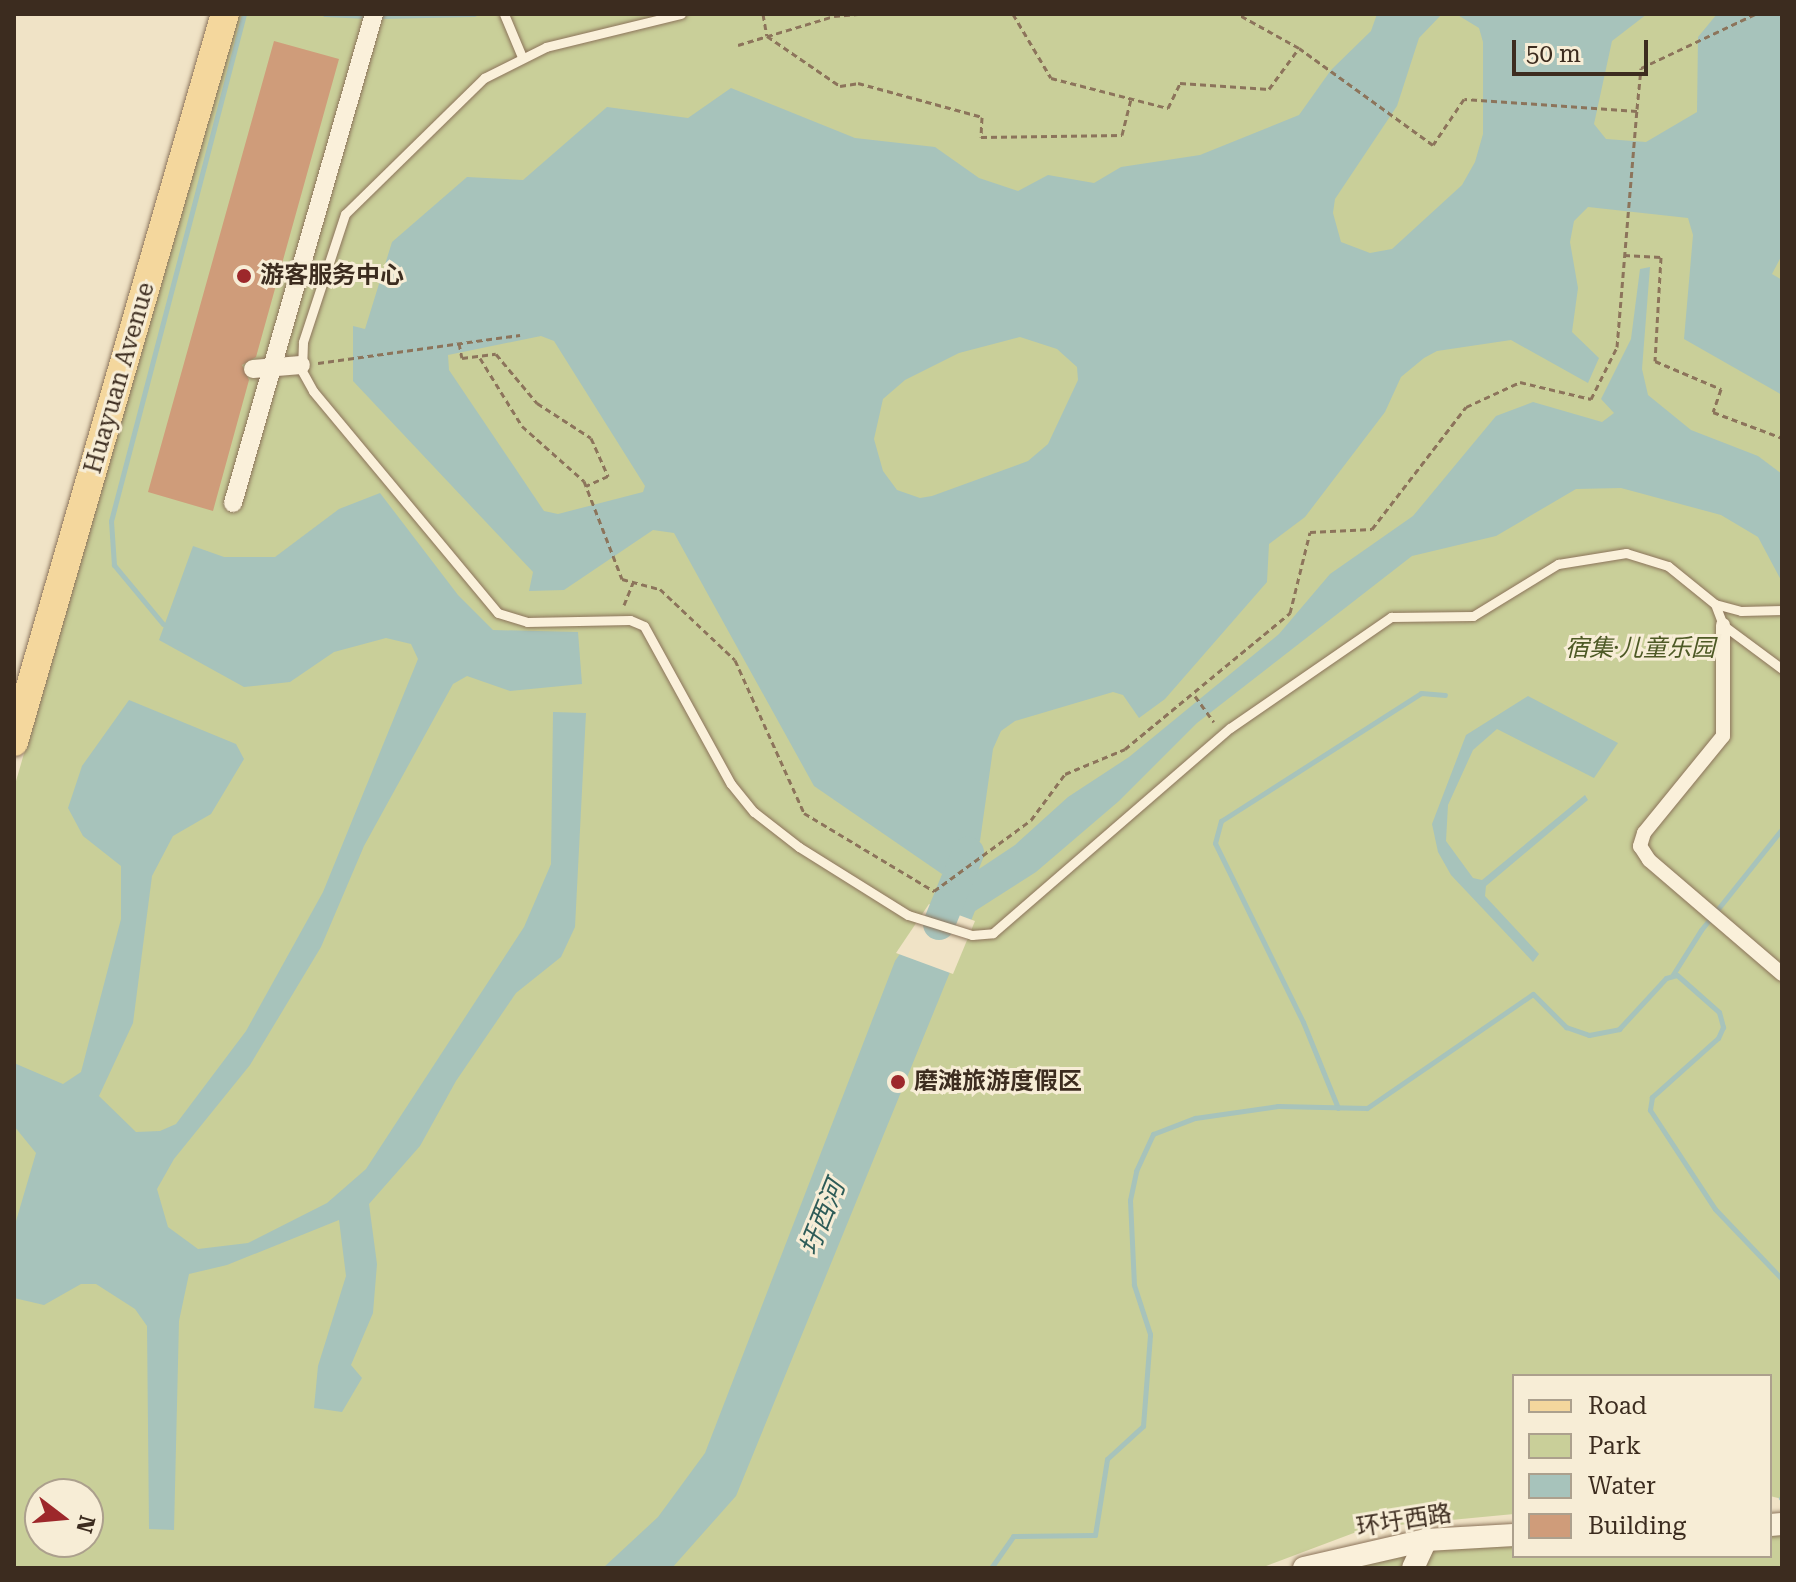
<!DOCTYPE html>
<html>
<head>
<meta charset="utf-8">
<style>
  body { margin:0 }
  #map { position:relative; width:1796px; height:1582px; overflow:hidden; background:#f0e3c6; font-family:"Roboto Serif","Noto Sans SC",serif }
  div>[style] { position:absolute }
  .green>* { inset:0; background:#c9cf99 }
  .water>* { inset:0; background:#a7c3bb }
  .pier>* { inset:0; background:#f0e3c6 }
  .stream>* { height:5px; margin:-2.5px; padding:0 2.5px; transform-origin:2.5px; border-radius:2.5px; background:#a7c3bb }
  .river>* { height:32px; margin:-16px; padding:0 16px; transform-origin:16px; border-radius:16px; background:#a7c3bb }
  .building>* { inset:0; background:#cf9c7a }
  .path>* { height:3px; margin-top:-1.5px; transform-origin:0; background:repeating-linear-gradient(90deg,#8c745b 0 6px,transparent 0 10px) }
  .roads { filter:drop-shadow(0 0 2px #8c745b) drop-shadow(0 0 2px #8c745b) }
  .service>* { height:9px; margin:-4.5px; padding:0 4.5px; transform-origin:4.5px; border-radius:4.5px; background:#faf0da }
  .pedestrian>* { height:14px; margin:-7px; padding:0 7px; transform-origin:7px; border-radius:7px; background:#faf0da }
  .minor>* { height:18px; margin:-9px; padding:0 9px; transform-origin:9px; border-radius:9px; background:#faf0da }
  .tertiary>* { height:22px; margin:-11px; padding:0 11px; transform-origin:11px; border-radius:11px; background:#faf0da }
  .primary>* { height:28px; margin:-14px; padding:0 14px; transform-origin:14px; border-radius:14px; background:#f4d79d }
  .dots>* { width:22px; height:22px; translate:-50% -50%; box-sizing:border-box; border:4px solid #f7edd6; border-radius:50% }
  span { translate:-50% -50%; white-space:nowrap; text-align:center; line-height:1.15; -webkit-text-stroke:6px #f7edd6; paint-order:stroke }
  .poi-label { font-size:24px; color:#3c2c1f; font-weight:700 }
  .left { translate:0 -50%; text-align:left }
  .street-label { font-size:24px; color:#3c2c1f }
  .park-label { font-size:24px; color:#4d5925; font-style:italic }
  .water-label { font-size:26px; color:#2e5c58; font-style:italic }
  .frame { position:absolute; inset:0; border:16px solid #3c2c1f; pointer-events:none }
  .legend { position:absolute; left:1512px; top:1374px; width:260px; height:184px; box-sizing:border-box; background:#f7edd6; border:2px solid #aca08d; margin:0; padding:10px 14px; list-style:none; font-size:24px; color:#3c2c1f }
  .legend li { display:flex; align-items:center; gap:16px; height:40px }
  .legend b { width:40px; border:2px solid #aca08d }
  .north { position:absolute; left:24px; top:1478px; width:80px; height:80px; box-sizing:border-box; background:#f7edd6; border:2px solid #aca08d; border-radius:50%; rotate:106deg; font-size:22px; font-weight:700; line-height:32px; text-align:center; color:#3c2c1f }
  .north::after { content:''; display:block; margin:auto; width:28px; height:36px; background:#9d282b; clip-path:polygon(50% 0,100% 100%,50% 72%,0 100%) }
  .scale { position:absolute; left:1512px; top:40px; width:136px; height:36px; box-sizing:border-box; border:4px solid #3c2c1f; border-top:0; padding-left:10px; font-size:24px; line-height:28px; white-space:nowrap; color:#3c2c1f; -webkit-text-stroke:6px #f7edd6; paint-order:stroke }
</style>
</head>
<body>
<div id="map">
  <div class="green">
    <i style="clip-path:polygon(evenodd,238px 14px,1782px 14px,1782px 1499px,1770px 1496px,1770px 1376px,1514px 1376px,1514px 1514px,1367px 1528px,1261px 1568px,14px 1568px,14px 788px,238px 14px,40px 1494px,88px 1494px,88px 1542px,40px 1542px,40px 1494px)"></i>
    <i style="clip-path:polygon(1782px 1524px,1782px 1568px,1304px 1568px,1514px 1535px,1514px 1556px,1770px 1556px,1770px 1525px)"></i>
  </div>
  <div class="water">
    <i style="clip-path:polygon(evenodd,1377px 14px,1442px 14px,1419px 38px,1397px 106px,1335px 199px,1333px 213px,1341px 242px,1370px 253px,1392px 249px,1462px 185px,1475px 162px,1483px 134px,1483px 42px,1479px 28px,1456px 14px,1647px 14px,1612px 41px,1594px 124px,1606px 139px,1646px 142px,1697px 112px,1698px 37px,1717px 14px,1782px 14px,1782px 255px,1772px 274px,1782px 280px,1782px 395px,1684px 339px,1693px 235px,1688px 218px,1588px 207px,1574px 221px,1570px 242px,1578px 288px,1572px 332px,1599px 358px,1588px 383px,1511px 340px,1437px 351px,1424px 358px,1401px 377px,1385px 412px,1305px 517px,1269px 544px,1267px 582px,1165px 699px,1139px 718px,1123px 695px,1113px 692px,1015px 721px,1001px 731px,993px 749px,980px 841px,942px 874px,814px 786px,674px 533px,653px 530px,564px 590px,529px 591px,533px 572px,353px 381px,353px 326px,365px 329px,392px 242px,467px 177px,523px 180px,607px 107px,688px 118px,731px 88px,855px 138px,935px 147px,979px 178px,1018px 191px,1048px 175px,1094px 183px,1121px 167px,1200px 155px,1299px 115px,1331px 70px,1371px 31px,1377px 14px,541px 336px,554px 341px,645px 486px,643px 492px,558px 514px,544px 511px,449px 370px,448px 355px,541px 336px,1377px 14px,1020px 337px,1057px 349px,1077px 367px,1078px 380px,1048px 444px,1028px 461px,932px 496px,920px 498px,897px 490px,883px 471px,874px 439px,883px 399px,905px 380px,959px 353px,1020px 337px)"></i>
    <i style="clip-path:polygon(1650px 267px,1642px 369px,1648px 395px,1691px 430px,1758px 456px,1782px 474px,1782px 582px,1758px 537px,1721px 515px,1621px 488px,1576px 489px,1496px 536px,1412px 556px,1197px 723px,1119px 801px,1036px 872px,975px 911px,736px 1496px,672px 1568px,603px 1568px,658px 1517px,705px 1453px,895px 961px,940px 895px,1015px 845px,1068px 797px,1129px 757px,1279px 634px,1330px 574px,1413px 516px,1496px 416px,1533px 402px,1602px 422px,1614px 413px,1601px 399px,1631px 339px,1640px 269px)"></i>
    <i style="clip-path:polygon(380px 493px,458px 595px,493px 630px,578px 632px,582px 684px,510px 691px,467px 676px,453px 684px,364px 846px,321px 947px,250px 1065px,174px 1159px,157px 1189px,168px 1227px,198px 1249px,248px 1243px,327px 1203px,366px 1169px,524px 927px,551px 864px,553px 712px,586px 713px,575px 927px,561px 957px,516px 993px,456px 1081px,420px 1146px,369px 1204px,377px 1264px,373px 1313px,351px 1365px,362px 1378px,342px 1412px,314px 1408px,318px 1366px,346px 1276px,339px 1220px,227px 1265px,189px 1274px,179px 1321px,174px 1530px,149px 1529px,147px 1326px,135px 1309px,96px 1284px,81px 1284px,44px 1305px,14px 1298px,14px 1228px,36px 1153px,14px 1126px,14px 1063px,63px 1084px,81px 1072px,121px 919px,121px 866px,83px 836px,68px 808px,82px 766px,129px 700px,236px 744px,244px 759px,211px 814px,173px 836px,152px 876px,133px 1023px,99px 1096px,136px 1132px,160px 1131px,176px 1124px,246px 1031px,323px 892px,418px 659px,411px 644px,386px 638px,334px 652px,290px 682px,244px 687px,159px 640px,193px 546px,224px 557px,275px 557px,339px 509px)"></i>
    <i style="clip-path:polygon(1528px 696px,1618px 743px,1594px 778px,1497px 729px,1473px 750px,1448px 805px,1446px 841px,1473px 878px,1482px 880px,1585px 795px,1588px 800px,1486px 886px,1485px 896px,1539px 954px,1533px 962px,1451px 875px,1438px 852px,1432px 824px,1466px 735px)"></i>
  </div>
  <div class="pier">
    <i style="clip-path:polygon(929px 904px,975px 921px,953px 974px,896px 953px)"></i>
  </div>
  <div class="stream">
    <i style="left:325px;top:14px;width:43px;rotate:2.7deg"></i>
    <i style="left:378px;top:16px;width:96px;rotate:-1.2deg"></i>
    <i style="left:163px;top:624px;width:77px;rotate:-129.7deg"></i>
    <i style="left:114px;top:565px;width:44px;rotate:-93.9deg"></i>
    <i style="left:111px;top:521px;width:524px;rotate:-75.3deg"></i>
    <i style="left:1672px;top:976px;width:54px;rotate:-57.8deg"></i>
    <i style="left:1701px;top:930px;width:129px;rotate:-51.3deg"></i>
    <i style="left:1338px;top:1108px;width:93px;rotate:-112.1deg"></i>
    <i style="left:1303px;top:1022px;width:199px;rotate:-116.2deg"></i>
    <i style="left:1215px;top:843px;width:23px;rotate:-75deg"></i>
    <i style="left:1221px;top:821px;width:237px;rotate:-32.6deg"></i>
    <i style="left:1421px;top:693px;width:24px;rotate:5deg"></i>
    <i style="left:1781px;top:1498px;width:1px;rotate:-45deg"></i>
    <i style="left:991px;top:1568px;width:39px;rotate:-55deg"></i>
    <i style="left:1013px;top:1536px;width:82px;rotate:-0.7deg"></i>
    <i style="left:1095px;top:1535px;width:77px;rotate:-81deg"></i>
    <i style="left:1107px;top:1459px;width:49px;rotate:-42.5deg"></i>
    <i style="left:1143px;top:1426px;width:92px;rotate:-85.6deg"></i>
    <i style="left:1150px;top:1334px;width:52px;rotate:-108.1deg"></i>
    <i style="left:1134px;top:1285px;width:85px;rotate:-92.7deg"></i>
    <i style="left:1130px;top:1200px;width:30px;rotate:-78deg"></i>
    <i style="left:1136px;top:1171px;width:41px;rotate:-65.3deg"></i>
    <i style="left:1153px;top:1134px;width:45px;rotate:-20.9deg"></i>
    <i style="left:1195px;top:1118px;width:84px;rotate:-8.2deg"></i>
    <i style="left:1278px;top:1106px;width:89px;rotate:1.3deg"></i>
    <i style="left:1367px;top:1108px;width:201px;rotate:-34.5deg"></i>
    <i style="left:1533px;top:994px;width:47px;rotate:45deg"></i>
    <i style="left:1566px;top:1027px;width:24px;rotate:19deg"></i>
    <i style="left:1589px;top:1035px;width:31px;rotate:-11deg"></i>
    <i style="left:1619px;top:1029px;width:69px;rotate:-47.3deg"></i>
    <i style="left:1666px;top:978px;width:11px;rotate:-15deg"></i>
    <i style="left:1677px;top:975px;width:56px;rotate:41.4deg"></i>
    <i style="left:1719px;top:1012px;width:16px;rotate:75deg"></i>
    <i style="left:1723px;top:1027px;width:12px;rotate:114deg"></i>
    <i style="left:1718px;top:1038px;width:89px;rotate:138.2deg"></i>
    <i style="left:1652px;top:1097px;width:13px;rotate:99deg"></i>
    <i style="left:1650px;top:1110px;width:118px;rotate:56.7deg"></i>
    <i style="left:1715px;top:1209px;width:97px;rotate:46.3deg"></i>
  </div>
  <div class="river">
    <i style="left:939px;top:924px;width:77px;rotate:-67.8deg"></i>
  </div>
  <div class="building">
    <i style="clip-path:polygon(274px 41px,339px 59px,256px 357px,242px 365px,249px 380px,213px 511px,148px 492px)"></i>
  </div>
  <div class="path">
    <i style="left:763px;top:14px;width:22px;rotate:80deg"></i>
    <i style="left:767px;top:36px;width:88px;rotate:34.4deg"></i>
    <i style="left:840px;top:86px;width:18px;rotate:-9deg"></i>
    <i style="left:858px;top:83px;width:129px;rotate:15.3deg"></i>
    <i style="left:982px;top:117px;width:20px;rotate:93deg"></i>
    <i style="left:981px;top:137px;width:141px;rotate:-0.8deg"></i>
    <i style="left:1122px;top:135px;width:37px;rotate:-76deg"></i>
    <i style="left:1013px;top:14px;width:74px;rotate:59.3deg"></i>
    <i style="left:1051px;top:78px;width:121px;rotate:14.4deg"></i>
    <i style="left:1168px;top:108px;width:28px;rotate:-64deg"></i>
    <i style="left:1180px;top:83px;width:89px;rotate:3.9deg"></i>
    <i style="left:1269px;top:89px;width:51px;rotate:-53.8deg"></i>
    <i style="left:1299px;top:48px;width:70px;rotate:-150.9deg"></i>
    <i style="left:738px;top:45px;width:100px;rotate:-16.8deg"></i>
    <i style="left:834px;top:16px;width:24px;rotate:-5deg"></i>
    <i style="left:1637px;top:109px;width:41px;rotate:-84.4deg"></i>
    <i style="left:1641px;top:68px;width:126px;rotate:-25.3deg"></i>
    <i style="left:1624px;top:255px;width:37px;rotate:3deg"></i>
    <i style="left:1661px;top:257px;width:104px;rotate:93.3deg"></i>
    <i style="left:1655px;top:361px;width:72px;rotate:23deg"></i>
    <i style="left:1721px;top:389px;width:24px;rotate:109deg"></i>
    <i style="left:1713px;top:412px;width:74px;rotate:20.6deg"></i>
    <i style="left:459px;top:343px;width:15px;rotate:79deg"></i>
    <i style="left:462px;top:358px;width:34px;rotate:-7deg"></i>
    <i style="left:496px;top:354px;width:64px;rotate:50.1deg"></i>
    <i style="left:537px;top:403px;width:64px;rotate:32.9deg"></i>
    <i style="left:591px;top:438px;width:42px;rotate:65.9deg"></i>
    <i style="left:608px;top:476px;width:24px;rotate:156deg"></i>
    <i style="left:480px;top:358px;width:80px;rotate:58.3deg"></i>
    <i style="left:522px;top:426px;width:83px;rotate:41.6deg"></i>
    <i style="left:584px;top:481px;width:105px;rotate:68.8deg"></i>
    <i style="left:622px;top:579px;width:39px;rotate:15deg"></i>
    <i style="left:660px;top:589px;width:103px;rotate:43.4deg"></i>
    <i style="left:735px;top:660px;width:168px;rotate:65.7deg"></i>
    <i style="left:804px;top:813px;width:152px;rotate:31deg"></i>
    <i style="left:934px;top:891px;width:120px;rotate:-36.2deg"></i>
    <i style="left:1031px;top:820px;width:57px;rotate:-53.5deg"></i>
    <i style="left:1065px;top:774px;width:65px;rotate:-22.6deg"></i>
    <i style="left:1125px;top:749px;width:214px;rotate:-39.5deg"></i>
    <i style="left:1290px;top:613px;width:83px;rotate:-76.1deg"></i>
    <i style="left:1310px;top:532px;width:62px;rotate:-2.8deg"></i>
    <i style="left:1372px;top:529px;width:154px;rotate:-52.4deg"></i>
    <i style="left:1466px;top:407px;width:60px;rotate:-24.8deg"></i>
    <i style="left:1520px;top:382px;width:73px;rotate:13.5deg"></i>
    <i style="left:1591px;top:399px;width:58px;rotate:-63.4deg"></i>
    <i style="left:1617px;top:347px;width:237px;rotate:-85.2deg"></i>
    <i style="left:1637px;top:111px;width:173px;rotate:-176deg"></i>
    <i style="left:1464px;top:99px;width:55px;rotate:124deg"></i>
    <i style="left:1433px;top:145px;width:165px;rotate:-144.1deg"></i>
    <i style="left:318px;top:363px;width:204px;rotate:-7.9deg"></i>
    <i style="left:624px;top:605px;width:24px;rotate:-68deg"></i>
    <i style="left:1195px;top:696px;width:32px;rotate:54deg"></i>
  </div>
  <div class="roads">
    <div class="service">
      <i style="left:504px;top:14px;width:47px;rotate:67.3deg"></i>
      <i style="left:681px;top:14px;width:139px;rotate:166.3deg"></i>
      <i style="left:546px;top:47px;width:69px;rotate:153.4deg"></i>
      <i style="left:484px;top:78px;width:194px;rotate:135.6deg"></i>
      <i style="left:345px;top:214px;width:135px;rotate:108.2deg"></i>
      <i style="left:303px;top:342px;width:29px;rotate:92deg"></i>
      <i style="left:302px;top:371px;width:23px;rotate:61deg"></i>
      <i style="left:313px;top:391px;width:289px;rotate:50.2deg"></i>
      <i style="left:498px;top:613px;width:30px;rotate:17deg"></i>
      <i style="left:527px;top:622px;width:103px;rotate:-1.1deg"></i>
      <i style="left:630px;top:620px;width:15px;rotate:23deg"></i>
      <i style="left:644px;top:626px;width:180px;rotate:61.2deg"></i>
      <i style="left:731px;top:784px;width:36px;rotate:51deg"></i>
      <i style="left:754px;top:812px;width:57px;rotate:37.9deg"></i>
      <i style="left:799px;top:847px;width:128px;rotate:32deg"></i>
      <i style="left:908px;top:915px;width:67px;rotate:17.4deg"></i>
      <i style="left:972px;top:935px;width:21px;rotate:-5deg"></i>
      <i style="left:993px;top:933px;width:313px;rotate:-40.9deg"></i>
      <i style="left:1230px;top:728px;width:196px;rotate:-34.6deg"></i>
      <i style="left:1391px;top:617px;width:82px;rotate:-0.7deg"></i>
      <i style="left:1473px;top:616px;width:100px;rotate:-31.5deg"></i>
      <i style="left:1558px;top:564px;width:69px;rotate:-9.2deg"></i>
      <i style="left:1626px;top:553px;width:44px;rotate:17.2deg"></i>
      <i style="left:1668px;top:566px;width:60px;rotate:39deg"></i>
      <i style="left:1715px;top:604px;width:27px;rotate:15deg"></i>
      <i style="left:1741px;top:611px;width:41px;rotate:-1.4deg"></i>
      <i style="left:1715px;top:604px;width:22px;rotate:69deg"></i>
      <i style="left:1723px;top:625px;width:74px;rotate:36.7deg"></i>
    </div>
    <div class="pedestrian">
      <i style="left:1723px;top:625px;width:111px;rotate:90deg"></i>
      <i style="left:1723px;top:736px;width:125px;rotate:129.2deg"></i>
      <i style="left:1644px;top:833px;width:14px;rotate:107deg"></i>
      <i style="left:1640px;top:846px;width:17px;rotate:57deg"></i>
      <i style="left:1649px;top:860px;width:175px;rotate:40.6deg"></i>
    </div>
    <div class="minor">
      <i style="left:253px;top:369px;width:48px;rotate:-4.8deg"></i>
      <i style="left:233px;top:503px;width:509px;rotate:-73.92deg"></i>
    </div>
    <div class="tertiary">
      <i style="left:1770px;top:1525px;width:12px;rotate:-5deg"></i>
      <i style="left:1304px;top:1568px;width:125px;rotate:-12.9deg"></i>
      <i style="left:1426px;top:1540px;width:88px;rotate:-3.3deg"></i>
      <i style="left:1413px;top:1568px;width:31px;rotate:-65deg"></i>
    </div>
    <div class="primary">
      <i style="left:14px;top:742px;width:758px;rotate:-73.84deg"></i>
    </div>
  </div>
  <div class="dots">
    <i style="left:244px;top:276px;background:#9d282b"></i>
    <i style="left:898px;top:1082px;background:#9d282b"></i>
  </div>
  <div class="poi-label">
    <span class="left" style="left:260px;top:276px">游客服务中心</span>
    <span class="left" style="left:914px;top:1082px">磨滩旅游度假区</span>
  </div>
  <div class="street-label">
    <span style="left:120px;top:378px;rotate:-74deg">Huayuan Avenue</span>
    <span style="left:1404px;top:1521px;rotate:-9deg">环圩西路</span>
  </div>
  <div class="park-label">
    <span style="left:1640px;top:649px">宿集·儿童乐园</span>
  </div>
  <div class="water-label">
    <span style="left:823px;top:1218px;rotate:-68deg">圩西河</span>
  </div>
  <div class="frame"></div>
  <ul class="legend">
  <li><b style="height:10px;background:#f4d79d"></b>Road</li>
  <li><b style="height:22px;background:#c9cf99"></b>Park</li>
  <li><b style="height:22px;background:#a7c3bb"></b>Water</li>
  <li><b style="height:22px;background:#cf9c7a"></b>Building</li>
  </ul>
  <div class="north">N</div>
  <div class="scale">50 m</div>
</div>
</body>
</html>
